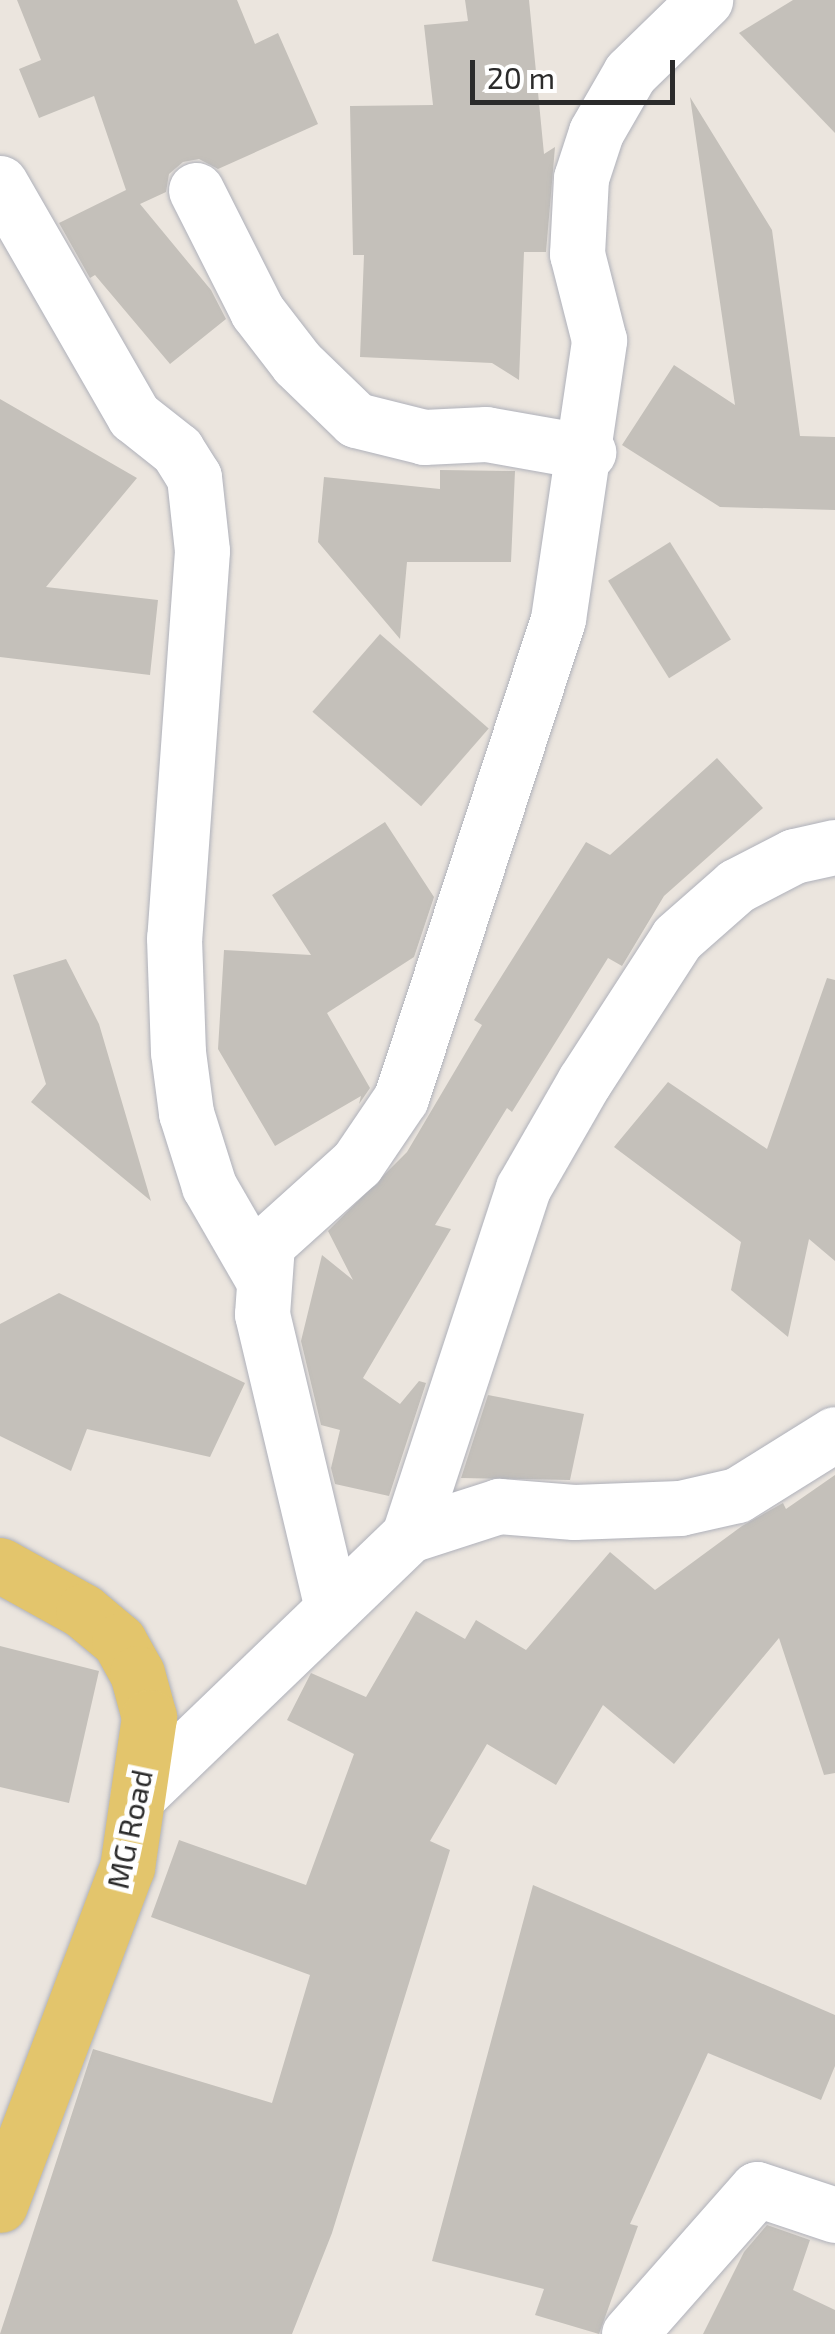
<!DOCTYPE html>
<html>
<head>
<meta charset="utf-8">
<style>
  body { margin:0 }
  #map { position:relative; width:835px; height:2334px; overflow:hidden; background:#ebe5de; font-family:"Exo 2",sans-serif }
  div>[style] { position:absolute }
  .building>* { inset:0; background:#c4c0ba; transform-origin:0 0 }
  .roads { filter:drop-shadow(0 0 2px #afb1ba) drop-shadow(0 0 2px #afb1ba) }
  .minor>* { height:55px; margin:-27.5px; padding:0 27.5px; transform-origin:27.5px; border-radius:27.5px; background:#fff }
  .major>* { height:55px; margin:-27.5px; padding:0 27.5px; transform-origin:27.5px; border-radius:27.5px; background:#e3c56c }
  span { translate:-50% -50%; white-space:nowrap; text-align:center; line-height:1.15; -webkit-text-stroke:10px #fff; paint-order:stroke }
  .street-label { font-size:30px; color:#2b2b2b }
  .scale { position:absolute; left:470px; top:60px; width:205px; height:45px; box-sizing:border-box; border:5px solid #2b2b2b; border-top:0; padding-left:12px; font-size:30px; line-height:35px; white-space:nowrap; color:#2b2b2b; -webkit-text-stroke:8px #fff; paint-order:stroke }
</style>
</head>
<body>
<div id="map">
  <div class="building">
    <i style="clip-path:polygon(17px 0,237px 0,255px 44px,278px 33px,318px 124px,218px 169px,199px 159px,183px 162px,169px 174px,166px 192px,140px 204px,211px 290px,226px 319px,170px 364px,95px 275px,90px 278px,59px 223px,126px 190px,94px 96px,39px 118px,19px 69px,41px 60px)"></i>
    <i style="clip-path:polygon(465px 0,529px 0,544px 154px,555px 147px,546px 252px,524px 252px,519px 380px,492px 363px,360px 357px,364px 255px,353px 255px,350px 106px,433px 105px,424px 25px,468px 21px)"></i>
    <i style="clip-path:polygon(793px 0,835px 0,835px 133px,739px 33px)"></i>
    <i style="clip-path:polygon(690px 97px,772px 230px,800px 436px,835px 437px,835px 510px,720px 507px,622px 445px,674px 365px,735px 405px)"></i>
    <i style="clip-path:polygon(0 399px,137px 478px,46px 587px,158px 600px,150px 675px,0 657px)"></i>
    <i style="clip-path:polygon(440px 470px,515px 471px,511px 562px,407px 562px,400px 639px,318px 542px,324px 477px,440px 489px)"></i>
    <i style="left:670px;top:542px;width:115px;height:73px;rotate:58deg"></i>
    <i style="left:380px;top:634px;width:144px;height:103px;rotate:41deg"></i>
    <i style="clip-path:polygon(717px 758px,763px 808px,664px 896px,622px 966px,608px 958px,512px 1112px,507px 1108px,435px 1225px,451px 1229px,363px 1378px,400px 1404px,419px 1381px,426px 1383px,389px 1496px,335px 1484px,331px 1468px,340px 1430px,321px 1425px,301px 1341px,322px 1255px,353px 1280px,328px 1231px,407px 1152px,482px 1025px,474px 1020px,586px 842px,610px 855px)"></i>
    <i style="clip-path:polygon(385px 822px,434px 897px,414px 957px,327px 1013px,370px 1088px,359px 1104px,361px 1096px,275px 1146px,218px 1049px,224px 950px,311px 955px,272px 895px)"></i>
    <i style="clip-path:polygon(66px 959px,99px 1024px,151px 1201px,31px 1102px,46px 1084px,13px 975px)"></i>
    <i style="clip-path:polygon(827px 978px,835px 980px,835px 1261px,809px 1239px,788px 1337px,731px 1290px,741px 1242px,614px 1147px,668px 1082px,767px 1149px)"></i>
    <i style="clip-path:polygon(59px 1293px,245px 1383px,210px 1457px,87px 1429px,71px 1471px,0 1436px,0 1324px)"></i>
    <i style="clip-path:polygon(488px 1395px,584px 1414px,570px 1480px,461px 1478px)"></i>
    <i style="clip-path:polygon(835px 1475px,835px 1773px,824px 1775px,779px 1638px,674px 1764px,603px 1705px,556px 1785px,487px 1744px,430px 1841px,450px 1850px,332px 2233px,292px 2334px,0 2334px,93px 2049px,272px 2103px,310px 1975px,151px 1917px,179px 1840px,306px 1885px,354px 1754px,287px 1720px,311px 1673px,366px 1697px,416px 1611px,465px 1639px,476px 1620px,526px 1650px,610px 1552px,655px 1590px,742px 1526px,783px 1503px,786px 1509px)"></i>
    <i style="clip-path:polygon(0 1646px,99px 1671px,69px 1803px,0 1787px)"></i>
    <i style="clip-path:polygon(533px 1885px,835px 2015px,835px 2066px,821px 2100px,708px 2053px,630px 2224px,638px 2226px,599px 2334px,535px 2315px,544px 2289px,432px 2261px)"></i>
    <i style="clip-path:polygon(767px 2225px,810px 2240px,793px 2290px,835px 2310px,835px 2334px,703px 2334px,744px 2252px)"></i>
  </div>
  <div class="roads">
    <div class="minor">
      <i style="left:0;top:183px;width:269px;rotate:60.1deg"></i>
      <i style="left:134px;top:416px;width:55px;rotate:38.3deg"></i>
      <i style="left:177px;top:450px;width:32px;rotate:58deg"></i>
      <i style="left:194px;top:477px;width:74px;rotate:83.8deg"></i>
      <i style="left:202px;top:551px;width:388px;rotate:94.1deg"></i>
      <i style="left:174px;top:938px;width:114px;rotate:88deg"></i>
      <i style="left:178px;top:1052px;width:62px;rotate:82.5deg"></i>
      <i style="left:186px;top:1113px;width:77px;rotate:72.5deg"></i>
      <i style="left:209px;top:1186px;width:104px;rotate:60deg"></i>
      <i style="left:196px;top:190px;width:136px;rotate:63.2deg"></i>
      <i style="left:257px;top:311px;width:66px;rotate:52.4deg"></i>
      <i style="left:297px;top:363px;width:82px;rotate:44deg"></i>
      <i style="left:356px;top:420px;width:70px;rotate:14deg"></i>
      <i style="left:424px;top:437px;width:62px;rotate:-2.8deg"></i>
      <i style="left:486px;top:434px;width:104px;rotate:10deg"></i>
      <i style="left:409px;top:1535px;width:365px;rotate:-71.8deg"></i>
      <i style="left:523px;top:1188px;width:122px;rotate:-60.1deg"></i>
      <i style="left:584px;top:1082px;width:171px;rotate:-57.1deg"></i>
      <i style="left:677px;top:938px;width:79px;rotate:-41.4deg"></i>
      <i style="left:736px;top:886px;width:65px;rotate:-27.3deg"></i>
      <i style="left:794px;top:856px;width:42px;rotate:-12.4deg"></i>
      <i style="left:332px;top:1608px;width:302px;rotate:-103.4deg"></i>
      <i style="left:262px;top:1314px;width:70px;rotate:-85.9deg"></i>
      <i style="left:267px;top:1244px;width:121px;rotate:-42deg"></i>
      <i style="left:357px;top:1163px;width:78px;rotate:-55.9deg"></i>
      <i style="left:401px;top:1098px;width:504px;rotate:-71.85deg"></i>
      <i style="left:558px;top:619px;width:282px;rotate:-81.6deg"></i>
      <i style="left:599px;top:340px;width:89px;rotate:-104.3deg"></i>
      <i style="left:577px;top:254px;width:76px;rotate:-87deg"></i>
      <i style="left:581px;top:178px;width:48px;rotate:-71.9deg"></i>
      <i style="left:596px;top:132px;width:68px;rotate:-60deg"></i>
      <i style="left:630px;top:73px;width:105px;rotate:-44.2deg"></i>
      <i style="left:138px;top:1796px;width:376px;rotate:-43.9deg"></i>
      <i style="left:409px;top:1535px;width:95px;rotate:-17.9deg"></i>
      <i style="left:499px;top:1506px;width:75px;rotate:4.6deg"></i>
      <i style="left:574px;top:1512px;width:106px;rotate:-2.2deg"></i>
      <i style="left:680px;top:1508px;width:58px;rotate:-12.8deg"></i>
      <i style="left:737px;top:1495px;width:115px;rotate:-31.9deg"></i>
      <i style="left:629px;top:2334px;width:193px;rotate:-48.6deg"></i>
      <i style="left:757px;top:2189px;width:82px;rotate:18.4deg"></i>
    </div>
    <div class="major">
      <i style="left:0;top:1565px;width:95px;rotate:29deg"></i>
      <i style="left:83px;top:1611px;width:47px;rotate:39.8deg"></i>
      <i style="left:119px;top:1641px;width:37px;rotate:61deg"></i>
      <i style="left:137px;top:1673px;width:46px;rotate:74.7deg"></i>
      <i style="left:149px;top:1717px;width:152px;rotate:98.3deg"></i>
      <i style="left:127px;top:1867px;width:361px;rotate:110.6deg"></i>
    </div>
  </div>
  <div class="street-label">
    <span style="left:129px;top:1829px;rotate:-78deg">MG Road</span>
  </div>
  <div class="scale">20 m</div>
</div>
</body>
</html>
